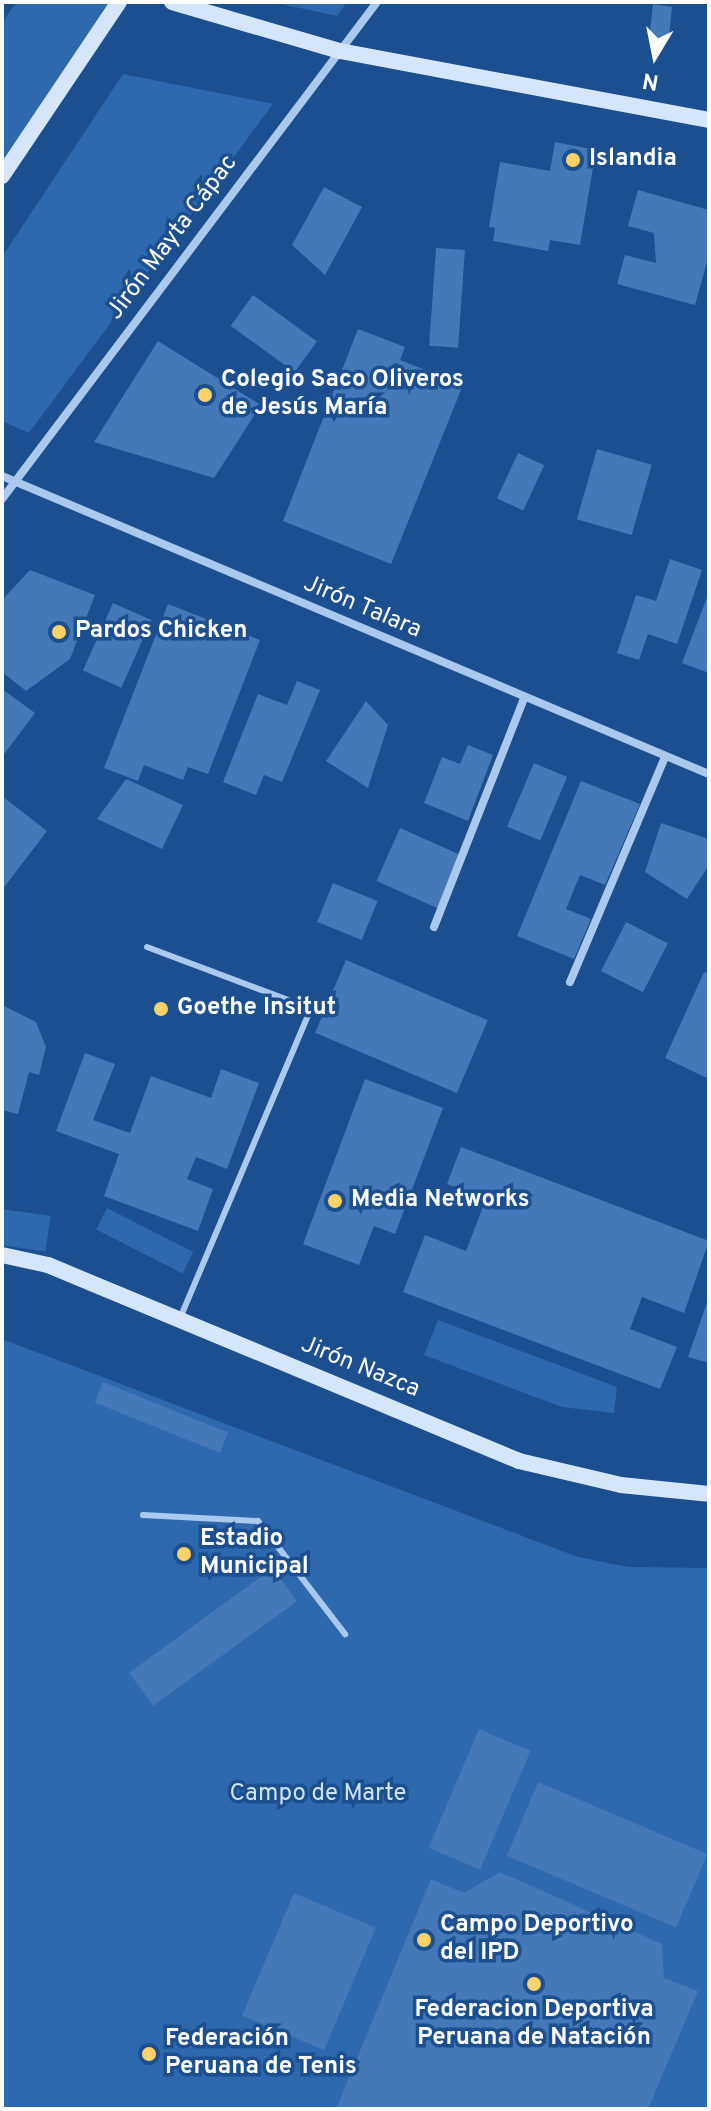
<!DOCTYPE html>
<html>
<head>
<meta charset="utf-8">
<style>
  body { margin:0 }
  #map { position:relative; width:711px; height:2111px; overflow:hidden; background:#1b4f8f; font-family:Overpass,sans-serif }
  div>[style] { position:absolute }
  .green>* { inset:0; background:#2e69ad; transform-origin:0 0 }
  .building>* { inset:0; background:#4478b7; transform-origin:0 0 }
  .lane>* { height:6px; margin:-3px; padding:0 3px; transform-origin:3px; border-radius:3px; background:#a9c9ee }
  .street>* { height:8px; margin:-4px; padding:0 4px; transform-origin:4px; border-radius:4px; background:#a9c9ee }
  .secondary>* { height:16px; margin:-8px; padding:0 8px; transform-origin:8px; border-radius:8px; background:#d6e6fa }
  .dots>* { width:22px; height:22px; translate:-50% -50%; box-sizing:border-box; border:4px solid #1b4f8f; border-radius:50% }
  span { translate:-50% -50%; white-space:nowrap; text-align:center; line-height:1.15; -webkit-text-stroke:7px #1b4f8f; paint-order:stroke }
  .poi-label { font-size:24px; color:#fff; font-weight:700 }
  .left { translate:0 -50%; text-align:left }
  .street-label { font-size:24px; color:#fff }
  .park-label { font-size:24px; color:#cfe3fa }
  .frame { position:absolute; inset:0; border:4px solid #fff; pointer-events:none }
  .north { position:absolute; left:615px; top:16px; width:80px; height:80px; -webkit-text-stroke:6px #1b4f8f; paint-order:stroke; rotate:190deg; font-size:22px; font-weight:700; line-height:32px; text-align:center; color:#fff }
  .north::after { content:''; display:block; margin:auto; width:28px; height:36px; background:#fff; clip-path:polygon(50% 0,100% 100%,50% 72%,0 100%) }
</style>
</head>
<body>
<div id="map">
  <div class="green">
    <i style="clip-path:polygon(16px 2px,121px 2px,2px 174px,2px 23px)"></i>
    <i style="clip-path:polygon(272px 2px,347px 2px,337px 16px)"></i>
    <i style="clip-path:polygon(123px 74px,273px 104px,29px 433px,2px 421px,2px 257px)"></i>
    <i style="left:107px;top:1208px;width:97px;height:24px;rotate:27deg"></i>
    <i style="left:2px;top:1209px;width:49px;height:36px;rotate:8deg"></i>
    <i style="clip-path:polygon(438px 1320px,617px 1387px,614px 1413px,562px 1407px,424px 1355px)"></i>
    <i style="clip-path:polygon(2px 1339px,578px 1557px,628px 1567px,709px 1568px,709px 2109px,2px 2109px)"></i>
  </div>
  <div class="building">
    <i style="clip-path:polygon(653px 4px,672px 7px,669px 36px,649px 40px)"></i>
    <i style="clip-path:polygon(555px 142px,596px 150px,580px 245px,550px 240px,548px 251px,493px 241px,495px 228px,489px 227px,500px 162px,550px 171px)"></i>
    <i style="clip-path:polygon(324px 187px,362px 207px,325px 275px,292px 245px)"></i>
    <i style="clip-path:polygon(638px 190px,709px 210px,709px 255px,695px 305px,617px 284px,625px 255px,656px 263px,654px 233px,628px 226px)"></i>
    <i style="left:436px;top:248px;width:29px;height:98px;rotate:4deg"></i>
    <i style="left:253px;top:295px;width:79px;height:38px;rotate:36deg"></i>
    <i style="clip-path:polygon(358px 329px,405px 347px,400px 360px,463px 385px,391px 564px,283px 521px)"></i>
    <i style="clip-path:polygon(158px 341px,261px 405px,214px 478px,94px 442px)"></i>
    <i style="left:597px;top:449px;width:57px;height:73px;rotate:16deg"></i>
    <i style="left:518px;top:453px;width:29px;height:50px;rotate:25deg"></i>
    <i style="clip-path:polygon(670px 559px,702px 570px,677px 644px,648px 634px,639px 660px,617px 653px,636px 595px,656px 601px)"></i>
    <i style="clip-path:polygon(30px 570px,95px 595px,70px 659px,26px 691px,2px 672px,2px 600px)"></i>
    <i style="clip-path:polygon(709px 592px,709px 673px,682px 663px)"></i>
    <i style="left:113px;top:603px;width:42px;height:74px;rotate:24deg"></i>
    <i style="clip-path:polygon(168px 604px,260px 640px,208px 774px,188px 767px,183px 780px,144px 765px,138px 781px,104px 768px)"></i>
    <i style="clip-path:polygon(297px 681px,320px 690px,282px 782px,264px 775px,256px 795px,223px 782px,258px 694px,287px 705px)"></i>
    <i style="clip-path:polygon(2px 689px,35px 713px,2px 757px)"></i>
    <i style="clip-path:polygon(366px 701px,388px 725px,368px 788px,326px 761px)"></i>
    <i style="clip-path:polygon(468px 745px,493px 755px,468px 821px,424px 803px,442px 757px,460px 764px)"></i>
    <i style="left:534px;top:763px;width:36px;height:69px;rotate:23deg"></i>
    <i style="clip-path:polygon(126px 779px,183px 805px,162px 849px,97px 819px)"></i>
    <i style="clip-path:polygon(581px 781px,640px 804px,605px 885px,580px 875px,566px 909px,591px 919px,574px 959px,517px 936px)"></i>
    <i style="clip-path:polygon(2px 796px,47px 831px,2px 890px)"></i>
    <i style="clip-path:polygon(661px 823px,709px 839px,709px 865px,687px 899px,645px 872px)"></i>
    <i style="left:400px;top:828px;width:67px;height:58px;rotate:24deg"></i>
    <i style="left:333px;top:883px;width:48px;height:42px;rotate:22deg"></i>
    <i style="left:626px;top:922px;width:47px;height:55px;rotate:27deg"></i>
    <i style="left:346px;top:960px;width:154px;height:79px;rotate:23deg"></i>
    <i style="clip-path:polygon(704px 972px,709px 974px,709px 1079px,665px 1058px)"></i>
    <i style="clip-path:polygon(2px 1005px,36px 1022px,46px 1047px,39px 1075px,29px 1072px,18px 1114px,2px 1110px)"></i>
    <i style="clip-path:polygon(85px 1053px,115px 1064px,93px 1120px,130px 1133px,151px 1076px,211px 1098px,221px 1069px,259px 1083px,227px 1169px,196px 1157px,187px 1179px,213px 1189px,198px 1231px,104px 1196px,119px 1154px,56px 1131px)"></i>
    <i style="clip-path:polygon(365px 1079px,443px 1108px,395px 1234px,374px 1226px,359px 1265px,303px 1244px)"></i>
    <i style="clip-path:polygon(461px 1147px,709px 1241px,684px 1313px,642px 1297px,630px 1329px,677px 1347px,660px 1389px,403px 1292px,425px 1235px,466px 1251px,486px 1199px,447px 1184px)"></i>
    <i style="clip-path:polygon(709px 1297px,709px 1363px,688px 1357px)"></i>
    <i style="left:103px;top:1382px;width:135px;height:22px;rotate:22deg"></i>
    <i style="left:273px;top:1568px;width:41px;height:178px;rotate:54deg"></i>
    <i style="left:479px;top:1729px;width:56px;height:129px;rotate:23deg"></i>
    <i style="left:538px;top:1782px;width:184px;height:80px;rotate:23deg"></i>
    <i style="clip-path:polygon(500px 1872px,662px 1944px,664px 1978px,698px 1991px,648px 2109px,336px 2109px,431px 1879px,464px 1893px)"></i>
    <i style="left:294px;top:1893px;width:89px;height:133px;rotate:23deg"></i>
  </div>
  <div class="lane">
    <i style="left:147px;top:947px;width:171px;rotate:20.6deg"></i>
    <i style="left:307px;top:1007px;width:6px;rotate:72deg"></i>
    <i style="left:309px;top:1013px;width:331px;rotate:112.9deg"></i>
    <i style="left:143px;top:1515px;width:115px;rotate:3deg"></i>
    <i style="left:258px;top:1521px;width:143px;rotate:52.4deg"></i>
  </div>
  <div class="street">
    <i style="left:2px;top:476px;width:767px;rotate:22.86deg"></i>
    <i style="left:2px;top:499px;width:623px;rotate:-52.96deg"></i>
    <i style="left:434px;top:927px;width:246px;rotate:-68.5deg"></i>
    <i style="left:570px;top:982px;width:244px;rotate:-67.1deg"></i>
  </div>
  <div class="secondary">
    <i style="left:172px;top:2px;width:175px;rotate:16.3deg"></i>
    <i style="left:340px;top:51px;width:375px;rotate:10.6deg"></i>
    <i style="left:2px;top:176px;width:210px;rotate:-56.1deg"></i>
    <i style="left:2px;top:1255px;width:47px;rotate:12.3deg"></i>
    <i style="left:48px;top:1265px;width:510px;rotate:22.59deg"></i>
    <i style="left:519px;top:1461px;width:105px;rotate:13.2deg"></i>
    <i style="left:621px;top:1485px;width:88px;rotate:5.8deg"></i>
  </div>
  <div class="dots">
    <i style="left:573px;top:160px;background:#ffd166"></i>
    <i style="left:205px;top:395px;background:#ffd166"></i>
    <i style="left:59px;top:632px;background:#ffd166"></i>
    <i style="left:161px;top:1009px;background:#ffd166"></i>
    <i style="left:335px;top:1201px;background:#ffd166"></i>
    <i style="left:184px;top:1554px;background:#ffd166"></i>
    <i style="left:424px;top:1940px;background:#ffd166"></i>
    <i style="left:534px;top:1984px;background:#ffd166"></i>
    <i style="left:149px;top:2054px;background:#ffd166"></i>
  </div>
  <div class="poi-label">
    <span class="left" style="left:589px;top:160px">Islandia</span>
    <span class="left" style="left:221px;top:395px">Colegio Saco Oliveros<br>de Jesús María</span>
    <span class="left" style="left:75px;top:632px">Pardos Chicken</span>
    <span class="left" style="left:177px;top:1009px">Goethe Insitut</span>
    <span class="left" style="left:351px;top:1201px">Media Networks</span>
    <span class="left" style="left:200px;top:1554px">Estadio<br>Municipal</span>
    <span class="left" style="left:440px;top:1940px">Campo Deportivo<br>del IPD</span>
    <span style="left:534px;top:2025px">Federacion Deportiva<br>Peruana de Natación</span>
    <span class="left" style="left:165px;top:2054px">Federación<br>Peruana de Tenis</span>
  </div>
  <div class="street-label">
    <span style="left:173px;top:238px;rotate:-53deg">Jirón Mayta Cápac</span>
    <span style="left:362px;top:608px;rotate:23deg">Jirón Talara</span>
    <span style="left:360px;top:1368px;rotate:22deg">Jirón Nazca</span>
  </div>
  <div class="park-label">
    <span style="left:318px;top:1795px">Campo de Marte</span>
  </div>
  <div class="frame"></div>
  <div class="north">N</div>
</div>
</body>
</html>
